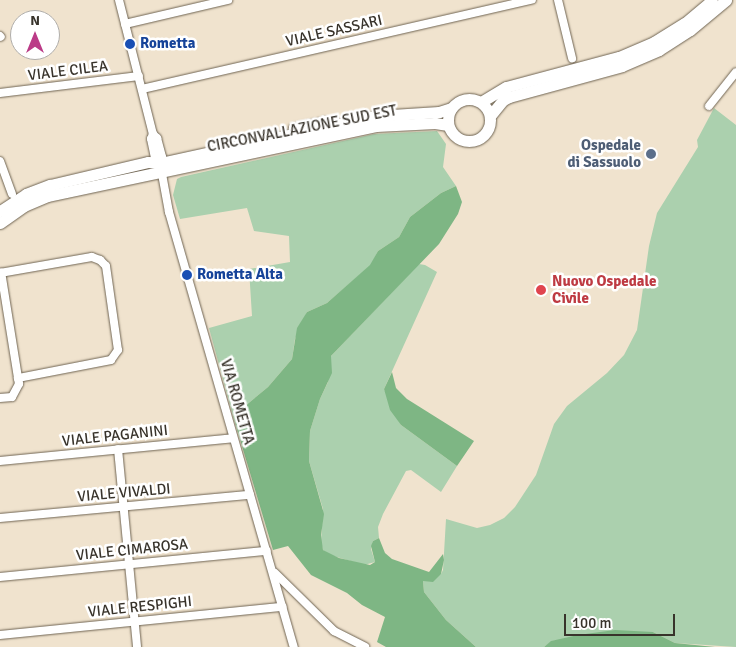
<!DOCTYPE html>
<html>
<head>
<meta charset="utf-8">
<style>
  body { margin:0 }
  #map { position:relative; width:736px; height:647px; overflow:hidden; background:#f0e3ce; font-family:Signika,sans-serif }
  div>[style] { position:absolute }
  .green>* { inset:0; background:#abd0ae }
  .forest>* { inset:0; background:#7eb684 }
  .roads { filter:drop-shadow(0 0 1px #6f6452) drop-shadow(0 0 1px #6f6452) }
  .street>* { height:8px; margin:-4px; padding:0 4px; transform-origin:4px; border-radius:4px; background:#fff }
  .secondary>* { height:11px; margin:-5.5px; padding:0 5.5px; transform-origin:5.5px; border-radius:5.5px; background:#fff }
  .secondary>.ring { margin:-5.5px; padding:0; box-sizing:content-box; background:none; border:11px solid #fff; border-radius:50% }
  .dots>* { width:14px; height:14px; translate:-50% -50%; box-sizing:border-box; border:2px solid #fff; border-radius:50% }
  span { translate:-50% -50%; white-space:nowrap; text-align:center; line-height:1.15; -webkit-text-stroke:5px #fff; paint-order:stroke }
  .street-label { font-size:15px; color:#38332b }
  .transit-label { font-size:15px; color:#164399; font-weight:700 }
  .left { translate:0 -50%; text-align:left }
  .service-label { font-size:15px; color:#4e5e75; font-weight:700 }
  .right { translate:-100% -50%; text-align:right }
  .health-label { font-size:15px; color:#be3a42; font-weight:700 }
  .north { position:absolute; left:10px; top:10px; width:50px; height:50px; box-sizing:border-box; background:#fff; border:1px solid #afadaa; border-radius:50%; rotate:0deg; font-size:14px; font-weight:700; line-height:20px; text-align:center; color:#38332b }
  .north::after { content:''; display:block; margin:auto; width:18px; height:22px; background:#bb3b87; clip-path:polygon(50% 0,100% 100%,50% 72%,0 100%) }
  .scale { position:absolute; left:564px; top:614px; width:111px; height:22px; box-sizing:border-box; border:2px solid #38332b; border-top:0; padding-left:6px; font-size:15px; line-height:18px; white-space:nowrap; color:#38332b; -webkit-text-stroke:4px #fff; paint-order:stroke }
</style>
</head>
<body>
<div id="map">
  <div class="green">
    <i style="clip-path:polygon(714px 108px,736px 125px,736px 647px,675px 643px,653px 632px,552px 641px,544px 647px,476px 647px,446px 620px,424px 592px,423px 581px,441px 574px,443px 570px,446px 519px,477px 528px,490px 525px,504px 518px,515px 507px,536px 475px,554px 424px,567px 406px,607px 373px,624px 355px,637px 330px,649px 246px,657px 213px,698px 147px,697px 140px)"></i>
    <i style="clip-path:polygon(437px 131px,446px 144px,443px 167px,456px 186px,441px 193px,410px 217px,399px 237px,378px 251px,371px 265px,327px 303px,307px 312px,295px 339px,292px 359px,268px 387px,233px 416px,209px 328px,252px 316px,249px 269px,290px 262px,289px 236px,254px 231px,247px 208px,180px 219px,173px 195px,177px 179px,181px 177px,374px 134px)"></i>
    <i style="clip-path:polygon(419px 264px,425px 265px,437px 272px,384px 389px,401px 425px,457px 466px,441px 492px,411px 470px,406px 471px,383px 514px,378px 527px,379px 538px,373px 541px,371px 549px,375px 562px,364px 565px,330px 555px,323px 550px,321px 542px,323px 509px,309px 461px,310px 431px,320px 399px,328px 382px,331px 356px)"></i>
  </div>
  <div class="forest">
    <i style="clip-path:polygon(456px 186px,462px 202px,458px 214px,439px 244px,331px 356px,332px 373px,320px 399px,310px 431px,309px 461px,324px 514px,321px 535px,323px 550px,339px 558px,370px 565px,375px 562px,371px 546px,373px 541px,379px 538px,385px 553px,392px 559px,429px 572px,443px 554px,444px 560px,441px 574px,433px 582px,423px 581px,424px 592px,446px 620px,476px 647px,386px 647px,377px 642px,385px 617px,362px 605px,347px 593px,311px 575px,288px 546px,273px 550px,233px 416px,268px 387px,292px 359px,297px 328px,307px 312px,327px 303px,370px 265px,378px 251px,399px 237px,410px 217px,441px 193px)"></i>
    <i style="clip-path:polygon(392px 372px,396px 388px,407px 399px,474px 441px,457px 466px,401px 425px,390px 410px,384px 389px)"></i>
    <i style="clip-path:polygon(615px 630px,653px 632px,675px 643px,715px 647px,544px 647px,551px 641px,578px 635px)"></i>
  </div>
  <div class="roads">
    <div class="street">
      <i style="left:119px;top:0;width:138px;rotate:75.8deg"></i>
      <i style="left:153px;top:134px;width:6px;rotate:45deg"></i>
      <i style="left:157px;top:138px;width:20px;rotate:75deg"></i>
      <i style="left:162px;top:157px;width:6px;rotate:108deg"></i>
      <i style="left:160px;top:163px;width:50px;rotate:79.6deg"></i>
      <i style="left:169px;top:212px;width:453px;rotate:74deg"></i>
      <i style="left:558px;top:0;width:60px;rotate:76.4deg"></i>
      <i style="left:125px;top:24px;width:106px;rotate:-13.1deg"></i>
      <i style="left:0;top:36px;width:1px;rotate:45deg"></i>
      <i style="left:142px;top:89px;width:400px;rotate:-12.9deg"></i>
      <i style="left:0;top:93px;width:140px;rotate:-7deg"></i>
      <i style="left:709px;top:106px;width:43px;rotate:-51.5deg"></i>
      <i style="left:293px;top:128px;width:33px;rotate:-12deg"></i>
      <i style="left:325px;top:121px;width:8px;rotate:40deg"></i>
      <i style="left:153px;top:134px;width:5px;rotate:112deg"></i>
      <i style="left:151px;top:139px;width:19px;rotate:78deg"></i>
      <i style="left:155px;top:158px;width:7px;rotate:45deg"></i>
      <i style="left:0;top:161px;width:35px;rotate:70deg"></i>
      <i style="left:0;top:273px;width:93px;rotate:-9.9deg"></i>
      <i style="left:92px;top:257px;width:9px;rotate:21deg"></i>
      <i style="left:100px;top:260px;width:8px;rotate:45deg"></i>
      <i style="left:106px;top:266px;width:85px;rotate:81.9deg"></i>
      <i style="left:118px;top:350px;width:12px;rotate:125deg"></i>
      <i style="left:111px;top:360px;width:95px;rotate:169deg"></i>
      <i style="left:0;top:398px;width:12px;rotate:-5deg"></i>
      <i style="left:12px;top:397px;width:15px;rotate:-62deg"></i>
      <i style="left:19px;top:384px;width:113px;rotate:-99.1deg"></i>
      <i style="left:118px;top:449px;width:199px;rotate:84.5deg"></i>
      <i style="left:0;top:461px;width:234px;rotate:-5.6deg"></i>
      <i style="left:0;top:518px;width:251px;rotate:-5.3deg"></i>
      <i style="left:275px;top:573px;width:83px;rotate:44.5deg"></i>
      <i style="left:334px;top:631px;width:35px;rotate:27deg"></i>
      <i style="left:0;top:577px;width:268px;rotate:-5.6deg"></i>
      <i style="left:0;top:635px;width:284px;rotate:-5.7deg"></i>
    </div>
    <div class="secondary">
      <i class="ring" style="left:448px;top:99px;width:31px;height:31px"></i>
      <i style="left:481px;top:102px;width:29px;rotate:-31deg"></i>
      <i style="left:506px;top:87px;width:117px;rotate:-14.9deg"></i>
      <i style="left:619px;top:57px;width:38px;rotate:-23deg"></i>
      <i style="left:654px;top:42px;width:36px;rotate:-32deg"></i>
      <i style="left:685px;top:23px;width:35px;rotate:-40deg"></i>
      <i style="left:490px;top:116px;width:21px;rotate:-51deg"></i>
      <i style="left:503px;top:100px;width:7px;rotate:-27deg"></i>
      <i style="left:509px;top:97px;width:117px;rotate:-15.3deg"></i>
      <i style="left:622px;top:66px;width:40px;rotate:-23.4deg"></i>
      <i style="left:659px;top:50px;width:37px;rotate:-33deg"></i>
      <i style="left:690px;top:30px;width:47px;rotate:-39.8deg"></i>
      <i style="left:0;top:211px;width:31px;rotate:-33deg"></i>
      <i style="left:26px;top:194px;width:26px;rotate:-21deg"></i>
      <i style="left:50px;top:185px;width:101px;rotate:-13.2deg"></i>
      <i style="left:148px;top:162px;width:12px;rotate:5deg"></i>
      <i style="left:160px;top:163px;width:221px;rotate:-12.3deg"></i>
      <i style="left:376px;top:116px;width:63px;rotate:-3.6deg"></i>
      <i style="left:439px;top:112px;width:13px;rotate:-18deg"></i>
      <i style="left:0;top:223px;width:29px;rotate:-35deg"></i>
      <i style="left:24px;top:206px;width:25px;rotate:-23deg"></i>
      <i style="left:47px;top:196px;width:336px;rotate:-12deg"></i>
      <i style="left:376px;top:126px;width:59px;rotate:-2.9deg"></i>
      <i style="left:435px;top:123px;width:13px;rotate:9deg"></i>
    </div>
  </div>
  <div class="dots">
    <i style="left:130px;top:44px;background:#1a4fb4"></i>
    <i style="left:651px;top:154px;background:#5c6f8a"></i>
    <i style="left:187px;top:275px;background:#1a4fb4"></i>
    <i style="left:541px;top:290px;background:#e0444e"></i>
  </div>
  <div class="street-label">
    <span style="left:334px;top:31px;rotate:-13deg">VIALE SASSARI</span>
    <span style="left:68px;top:71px;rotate:-7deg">VIALE CILEA</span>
    <span style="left:302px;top:129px;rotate:-11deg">CIRCONVALLAZIONE SUD EST</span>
    <span style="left:237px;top:402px;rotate:74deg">VIA ROMETTA</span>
    <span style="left:115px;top:436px;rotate:-6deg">VIALE PAGANINI</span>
    <span style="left:124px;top:493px;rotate:-5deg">VIALE VIVALDI</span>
    <span style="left:132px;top:550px;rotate:-6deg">VIALE CIMAROSA</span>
    <span style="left:140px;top:607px;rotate:-6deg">VIALE RESPIGHI</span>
  </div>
  <div class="transit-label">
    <span class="left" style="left:140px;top:44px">Rometta</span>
    <span class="left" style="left:197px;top:275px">Rometta Alta</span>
  </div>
  <div class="service-label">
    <span class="right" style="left:641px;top:154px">Ospedale<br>di Sassuolo</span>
  </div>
  <div class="health-label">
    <span class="left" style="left:552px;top:290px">Nuovo Ospedale<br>Civile</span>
  </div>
  <div class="north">N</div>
  <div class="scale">100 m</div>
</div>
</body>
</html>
